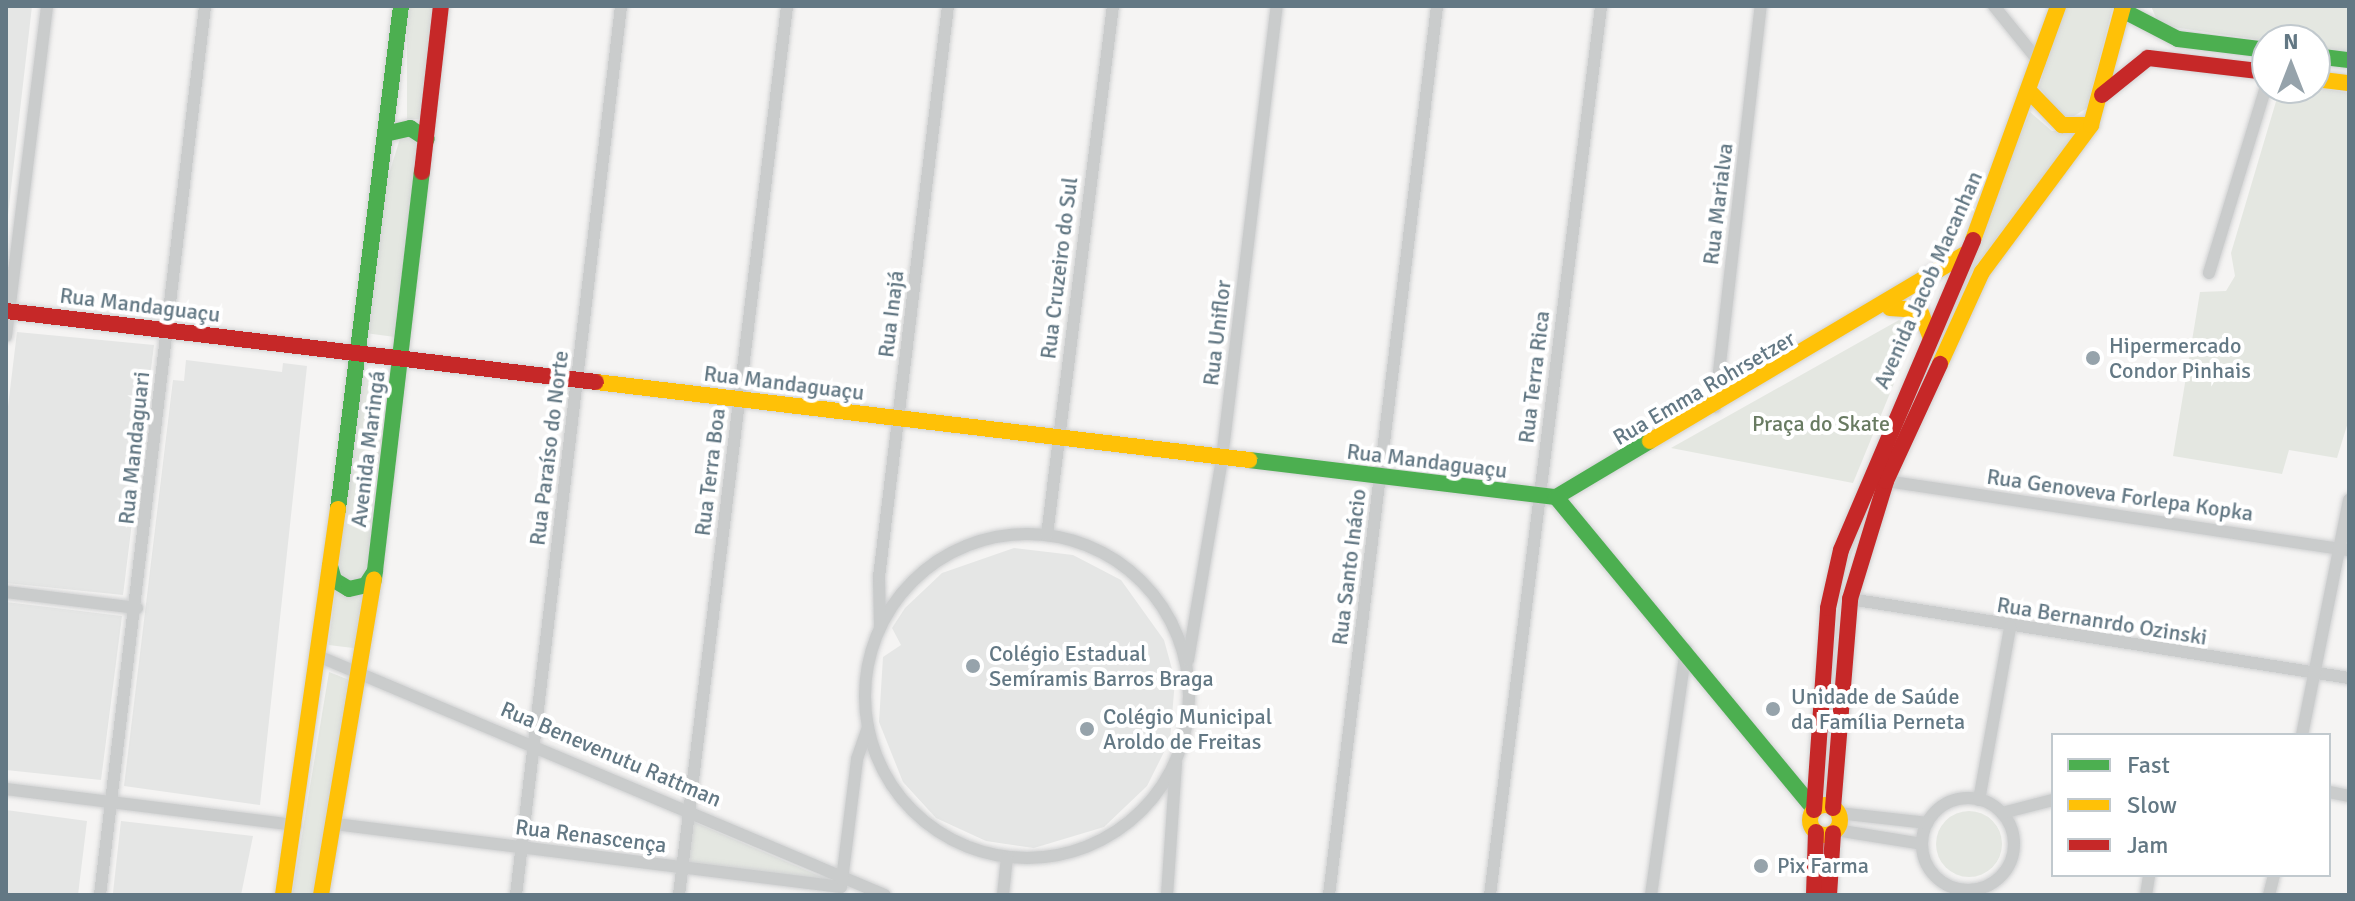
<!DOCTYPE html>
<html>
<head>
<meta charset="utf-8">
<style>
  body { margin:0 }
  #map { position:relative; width:2355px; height:901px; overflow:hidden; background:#f5f4f3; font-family:Signika,sans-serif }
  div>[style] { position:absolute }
  .built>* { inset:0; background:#e5e6e5 }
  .green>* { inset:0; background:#e4e7e1; transform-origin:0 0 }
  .round { border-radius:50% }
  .roads { filter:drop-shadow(0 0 2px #d0d1d2) drop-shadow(0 0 2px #d0d1d2) }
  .street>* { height:12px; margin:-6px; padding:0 6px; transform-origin:6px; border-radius:6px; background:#cacccc }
  .street>.ring { margin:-6px; padding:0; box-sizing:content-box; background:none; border:12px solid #cacccc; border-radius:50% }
  .fast>* { height:16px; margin:-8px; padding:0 8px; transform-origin:8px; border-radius:8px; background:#4caf50 }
  .slow>* { height:16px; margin:-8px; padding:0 8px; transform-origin:8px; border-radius:8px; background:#ffc107 }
  .slow>.ring { margin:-8px; padding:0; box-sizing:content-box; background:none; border:16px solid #ffc107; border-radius:50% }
  .jam>* { height:16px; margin:-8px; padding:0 8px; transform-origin:8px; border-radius:8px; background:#c62828 }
  .dots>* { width:22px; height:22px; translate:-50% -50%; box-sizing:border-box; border:4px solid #fff; border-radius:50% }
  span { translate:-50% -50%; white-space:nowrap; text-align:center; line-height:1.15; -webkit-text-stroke:8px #fff; paint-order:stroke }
  .street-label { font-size:22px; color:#637884 }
  .poi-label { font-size:22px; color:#637884 }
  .left { translate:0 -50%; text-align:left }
  .park-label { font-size:22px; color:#697b62 }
  .frame { position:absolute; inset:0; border:8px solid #637884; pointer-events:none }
  .legend { position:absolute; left:2051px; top:733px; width:280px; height:144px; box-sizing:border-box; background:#fff; border:2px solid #c1c9ce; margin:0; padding:10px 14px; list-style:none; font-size:24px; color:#637884 }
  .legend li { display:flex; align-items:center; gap:16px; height:40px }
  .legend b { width:40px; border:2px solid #c1c9ce }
  .north { position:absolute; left:2251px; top:24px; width:80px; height:80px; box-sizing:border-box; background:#fff; border:2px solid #c1c9ce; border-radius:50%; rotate:0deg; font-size:22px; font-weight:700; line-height:32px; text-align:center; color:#637884 }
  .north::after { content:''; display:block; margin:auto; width:28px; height:36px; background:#96a3ab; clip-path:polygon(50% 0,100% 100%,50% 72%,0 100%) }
</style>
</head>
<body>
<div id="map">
  <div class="built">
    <i style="clip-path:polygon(6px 6px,32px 6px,6px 232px)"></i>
    <i style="clip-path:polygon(17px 332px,154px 345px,123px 595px,6px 583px,6px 423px)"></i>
    <i style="clip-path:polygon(186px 360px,282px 372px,283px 363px,307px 366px,260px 805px,124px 786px,173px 380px,184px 381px)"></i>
    <i style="clip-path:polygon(1014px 548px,1073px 555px,1121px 580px,1164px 640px,1175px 680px,1170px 740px,1147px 786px,1104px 827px,1034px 848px,986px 841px,936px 818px,903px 782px,879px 722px,883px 657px,901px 645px,892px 628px,905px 608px,942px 573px)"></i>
    <i style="clip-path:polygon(6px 602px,122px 616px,101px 780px,6px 770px)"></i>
    <i style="clip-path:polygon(6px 810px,87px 821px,78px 895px,6px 895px)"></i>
    <i style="clip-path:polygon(121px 821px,253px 836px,241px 895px,106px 895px,113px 893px)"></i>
  </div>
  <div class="green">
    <i style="left:407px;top:6px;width:26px;height:113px"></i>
    <i style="clip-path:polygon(2063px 6px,2113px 6px,2087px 108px,2074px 116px,2061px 116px,2039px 87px)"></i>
    <i style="clip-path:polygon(2151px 6px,2349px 6px,2349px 52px,2315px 48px,2315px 40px,2267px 41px,2159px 25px)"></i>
    <i style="clip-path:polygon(2315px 87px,2349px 93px,2349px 419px,2337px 458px,2289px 450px,2282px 474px,2173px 456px,2200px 292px,2226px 291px,2235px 276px,2231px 253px,2280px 88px)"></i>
    <i style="clip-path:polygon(2030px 112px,2052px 131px,2078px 131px,1972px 271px,1891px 439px,1843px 580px,1824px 765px,1841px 571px,1887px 437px)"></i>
    <i style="clip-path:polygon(402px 132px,417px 143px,395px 337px,365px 333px,384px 190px)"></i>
    <i style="clip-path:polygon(1899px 320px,1916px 330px,1853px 483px,1671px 448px)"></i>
    <i style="left:362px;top:373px;width:31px;height:274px;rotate:7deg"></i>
    <i style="clip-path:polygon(329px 672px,352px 681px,313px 895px,292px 895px)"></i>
    <i class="round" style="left:1936px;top:811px;width:66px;height:66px"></i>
    <i style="clip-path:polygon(694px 822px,838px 884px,688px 866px)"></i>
  </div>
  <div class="roads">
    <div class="street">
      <i style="left:1994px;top:6px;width:73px;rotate:51.1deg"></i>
      <i style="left:2209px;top:273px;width:199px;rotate:-73deg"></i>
      <i style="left:6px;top:336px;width:333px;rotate:-82.9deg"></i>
      <i style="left:1715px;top:407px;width:404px;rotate:-83.5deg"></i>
      <i style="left:1886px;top:481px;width:468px;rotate:8.5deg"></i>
      <i class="ring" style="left:865px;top:534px;width:312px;height:312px"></i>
      <i style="left:1047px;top:535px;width:533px;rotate:-82.89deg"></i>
      <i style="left:6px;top:592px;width:132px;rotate:7deg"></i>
      <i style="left:1850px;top:599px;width:505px;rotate:9deg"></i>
      <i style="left:880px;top:626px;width:49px;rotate:-91.2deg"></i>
      <i style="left:879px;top:577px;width:575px;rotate:-83.11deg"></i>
      <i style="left:318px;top:656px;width:615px;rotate:22.86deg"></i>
      <i style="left:1188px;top:660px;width:205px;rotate:-80.4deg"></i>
      <i style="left:1222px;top:458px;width:455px;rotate:-83.1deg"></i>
      <i style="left:2302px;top:735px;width:240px;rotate:-78.7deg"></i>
      <i style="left:6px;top:789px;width:292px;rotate:7.1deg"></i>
      <i style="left:2329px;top:792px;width:20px;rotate:11deg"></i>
      <i class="ring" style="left:1922px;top:798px;width:80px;height:80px"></i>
      <i style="left:1979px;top:800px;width:176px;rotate:-79.8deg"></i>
      <i style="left:1838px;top:813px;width:90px;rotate:6.4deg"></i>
      <i style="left:2002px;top:813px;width:53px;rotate:-14.3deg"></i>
      <i style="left:335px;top:824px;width:510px;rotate:7.1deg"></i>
      <i style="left:1836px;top:830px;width:87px;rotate:9.2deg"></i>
      <i style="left:842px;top:880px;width:122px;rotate:-82.9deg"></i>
      <i style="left:857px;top:759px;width:34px;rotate:-71deg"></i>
      <i style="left:100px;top:895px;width:895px;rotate:-83.26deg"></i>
      <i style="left:516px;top:895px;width:895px;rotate:-83.26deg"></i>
      <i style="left:679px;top:895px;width:896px;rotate:-83.07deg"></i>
      <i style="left:1003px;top:895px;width:38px;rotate:-84deg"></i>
      <i style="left:1167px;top:895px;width:132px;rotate:-86.1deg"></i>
      <i style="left:1329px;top:895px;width:896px;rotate:-83.07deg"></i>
      <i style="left:1490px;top:895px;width:896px;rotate:-82.88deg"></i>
      <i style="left:1651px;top:895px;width:248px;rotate:-81.9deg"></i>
      <i style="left:2146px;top:895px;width:20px;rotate:-81deg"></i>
      <i style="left:2269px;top:895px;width:21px;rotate:-76deg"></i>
    </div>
    <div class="fast">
      <i style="left:2122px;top:10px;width:63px;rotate:27.4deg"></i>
      <i style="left:2178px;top:39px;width:90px;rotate:7deg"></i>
      <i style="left:2315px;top:56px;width:34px;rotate:7deg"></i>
      <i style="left:385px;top:134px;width:26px;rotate:-13deg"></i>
      <i style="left:410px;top:128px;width:20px;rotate:33deg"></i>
      <i style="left:1249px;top:460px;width:309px;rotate:6.9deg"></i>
      <i style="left:1556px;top:497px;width:109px;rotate:-30.8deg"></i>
      <i style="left:1556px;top:497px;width:398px;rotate:50.4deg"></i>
      <i style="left:338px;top:509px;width:507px;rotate:-82.86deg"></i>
      <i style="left:330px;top:566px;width:15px;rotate:74deg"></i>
      <i style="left:334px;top:580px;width:17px;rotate:31deg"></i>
      <i style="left:349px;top:589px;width:17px;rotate:-13deg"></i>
      <i style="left:366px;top:585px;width:17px;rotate:-57deg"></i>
      <i style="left:374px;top:579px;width:410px;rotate:-83.3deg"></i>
    </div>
    <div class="slow">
      <i style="left:2315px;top:79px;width:34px;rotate:7deg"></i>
      <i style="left:2031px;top:93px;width:45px;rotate:45.9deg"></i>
      <i style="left:2062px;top:125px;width:29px"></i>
      <i style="left:1973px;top:240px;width:249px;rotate:-70deg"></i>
      <i style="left:1890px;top:308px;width:30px;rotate:4deg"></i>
      <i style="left:1920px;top:310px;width:28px;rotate:69deg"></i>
      <i style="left:1940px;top:364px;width:101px;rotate:-65.5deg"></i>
      <i style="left:1982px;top:272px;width:183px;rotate:-53.4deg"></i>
      <i style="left:2091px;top:125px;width:123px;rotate:-74.9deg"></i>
      <i style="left:596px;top:382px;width:658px;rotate:6.81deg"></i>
      <i style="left:1650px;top:441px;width:366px;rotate:-30.7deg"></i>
      <i class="ring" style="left:1810px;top:805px;width:14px;height:14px"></i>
      <i style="left:283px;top:895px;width:390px;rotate:-81.9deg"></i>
      <i style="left:321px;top:895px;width:320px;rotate:-80.5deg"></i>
    </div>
    <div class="jam">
      <i style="left:2102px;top:95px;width:59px;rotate:-38.8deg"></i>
      <i style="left:2148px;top:58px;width:120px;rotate:6.7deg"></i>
      <i style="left:422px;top:172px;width:167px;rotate:-83.5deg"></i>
      <i style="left:6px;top:311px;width:594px;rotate:6.86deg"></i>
      <i style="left:1833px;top:808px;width:210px;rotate:-85.3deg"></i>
      <i style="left:1850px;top:599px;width:123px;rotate:-73deg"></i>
      <i style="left:1886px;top:481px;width:129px;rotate:-65.2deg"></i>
      <i style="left:1814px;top:810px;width:202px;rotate:-86deg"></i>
      <i style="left:1828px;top:608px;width:59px;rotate:-77.4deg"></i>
      <i style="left:1841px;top:550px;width:337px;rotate:-66.9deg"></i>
      <i style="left:1814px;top:895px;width:63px;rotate:-88.2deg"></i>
      <i style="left:1829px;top:895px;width:62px;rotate:-86.3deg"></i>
    </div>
  </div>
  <div class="dots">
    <i style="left:2093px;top:358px;background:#96a3ab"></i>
    <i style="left:973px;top:666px;background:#96a3ab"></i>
    <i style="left:1773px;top:709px;background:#96a3ab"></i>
    <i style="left:1087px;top:729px;background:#96a3ab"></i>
    <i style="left:1761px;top:866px;background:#96a3ab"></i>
  </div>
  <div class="street-label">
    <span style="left:1718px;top:204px;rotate:-83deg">Rua Marialva</span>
    <span style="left:1059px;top:268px;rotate:-83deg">Rua Cruzeiro do Sul</span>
    <span style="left:1928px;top:280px;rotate:-66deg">Avenida Jacob Macanhan</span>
    <span style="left:140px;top:305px;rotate:7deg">Rua Mandaguaçu</span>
    <span style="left:891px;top:314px;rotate:-83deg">Rua Inajá</span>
    <span style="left:1217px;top:333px;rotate:-83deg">Rua Uniflor</span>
    <span style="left:1534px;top:377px;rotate:-83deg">Rua Terra Rica</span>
    <span style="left:784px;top:383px;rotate:7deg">Rua Mandaguaçu</span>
    <span style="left:1704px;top:388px;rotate:-30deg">Rua Emma Rohrsetzer</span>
    <span style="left:134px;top:448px;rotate:-84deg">Rua Mandaguari</span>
    <span style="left:549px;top:448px;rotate:-83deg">Rua Paraíso do Norte</span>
    <span style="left:368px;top:449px;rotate:-83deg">Avenida Maringá</span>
    <span style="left:1427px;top:461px;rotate:7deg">Rua Mandaguaçu</span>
    <span style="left:710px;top:472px;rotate:-83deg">Rua Terra Boa</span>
    <span style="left:2120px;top:495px;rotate:8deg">Rua Genoveva Forlepa Kopka</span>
    <span style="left:1349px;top:567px;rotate:-83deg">Rua Santo Inácio</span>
    <span style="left:2102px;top:621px;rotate:9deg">Rua Bernanrdo Ozinski</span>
    <span style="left:611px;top:754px;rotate:23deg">Rua Benevenutu Rattman</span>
    <span style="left:591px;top:836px;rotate:7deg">Rua Renascença</span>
  </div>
  <div class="poi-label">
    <span class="left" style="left:2109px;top:358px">Hipermercado<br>Condor Pinhais</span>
    <span class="left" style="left:989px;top:666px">Colégio Estadual<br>Semíramis Barros Braga</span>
    <span class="left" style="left:1791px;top:709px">Unidade de Saúde<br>da Família Perneta</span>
    <span class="left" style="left:1103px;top:729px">Colégio Municipal<br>Aroldo de Freitas</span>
    <span class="left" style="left:1777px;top:866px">Pix Farma</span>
  </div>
  <div class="park-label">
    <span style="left:1821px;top:424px">Praça do Skate</span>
  </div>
  <div class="frame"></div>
  <ul class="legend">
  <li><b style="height:10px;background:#4caf50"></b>Fast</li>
  <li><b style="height:10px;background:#ffc107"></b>Slow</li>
  <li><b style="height:10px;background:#c62828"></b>Jam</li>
  </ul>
  <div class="north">N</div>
</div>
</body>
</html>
